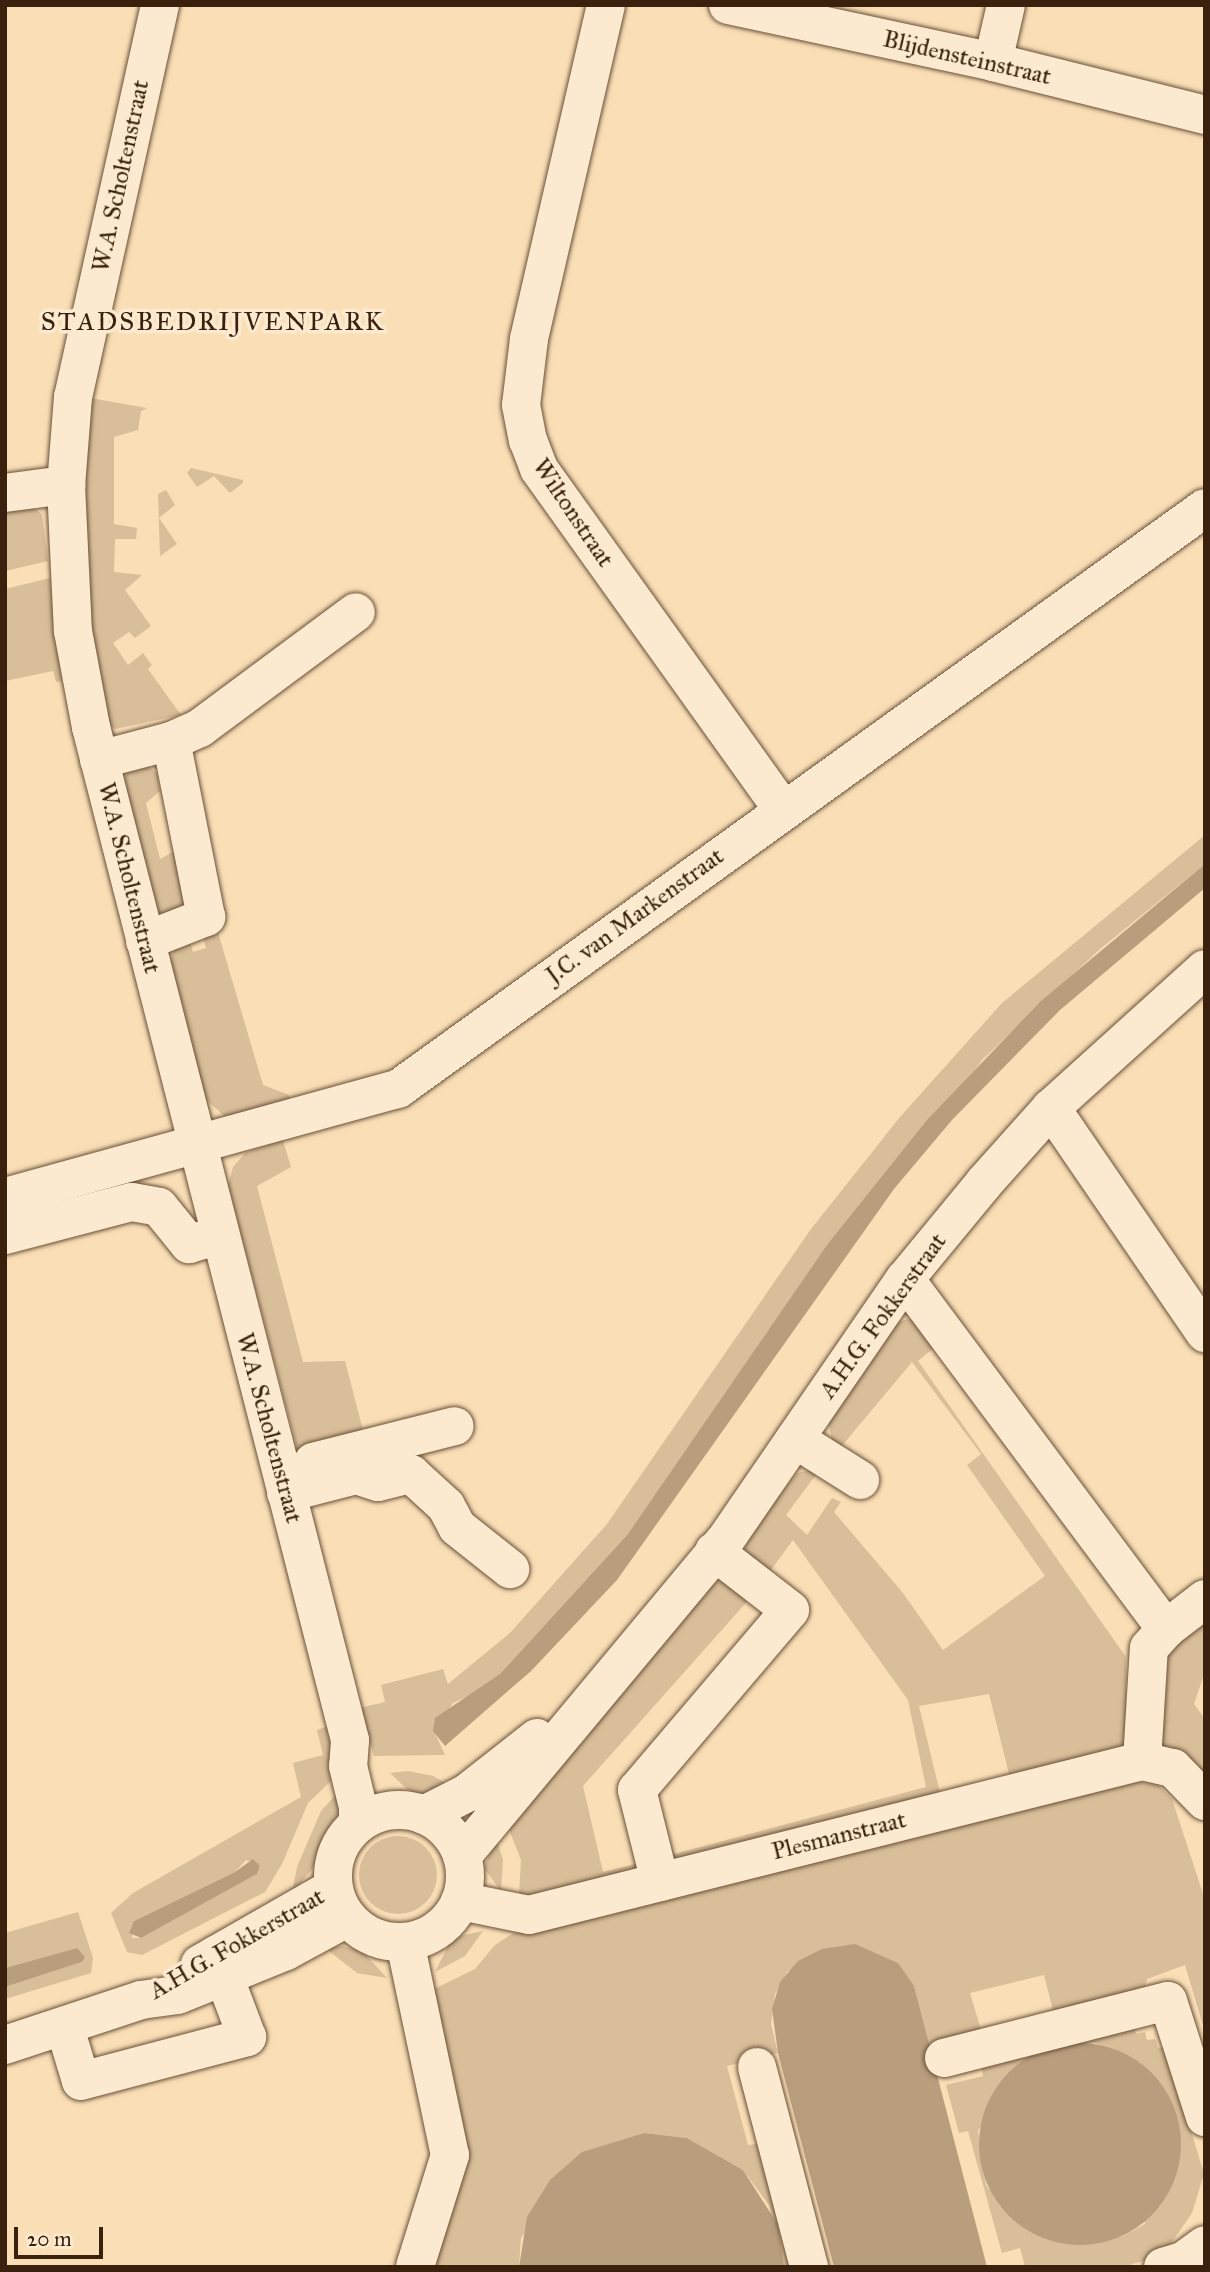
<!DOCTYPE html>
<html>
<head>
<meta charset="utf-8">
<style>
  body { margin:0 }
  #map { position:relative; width:1210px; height:2272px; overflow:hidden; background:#f9deb6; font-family:"IM FELL Great Primer",serif }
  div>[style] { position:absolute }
  .green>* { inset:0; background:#d8be99 }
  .round { border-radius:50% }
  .water>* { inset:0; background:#b89e7d }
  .roads { filter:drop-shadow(0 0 2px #695037) drop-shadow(0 0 2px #695037) }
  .minor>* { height:38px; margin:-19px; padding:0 19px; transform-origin:19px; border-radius:19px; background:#fbead0 }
  .minor>.ring { margin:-19px; padding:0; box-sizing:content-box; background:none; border:38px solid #fbead0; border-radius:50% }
  span { translate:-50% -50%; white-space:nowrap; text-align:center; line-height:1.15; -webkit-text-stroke:7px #fbead0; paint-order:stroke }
  .street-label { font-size:24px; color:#39210d }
  .neighbourhood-label { font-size:26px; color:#39210d; letter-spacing:2px }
  .frame { position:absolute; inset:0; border:7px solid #39210d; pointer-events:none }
  .scale { position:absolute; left:14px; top:2227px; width:89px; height:32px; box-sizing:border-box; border:4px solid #39210d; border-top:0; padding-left:9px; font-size:21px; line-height:24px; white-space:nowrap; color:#39210d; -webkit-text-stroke:5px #fbead0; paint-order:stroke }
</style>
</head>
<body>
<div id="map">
  <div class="green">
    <i style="clip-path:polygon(90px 398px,147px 408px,141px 411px,138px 430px,114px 437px,114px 524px,137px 528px,136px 539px,115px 539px,114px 572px,142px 575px,125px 590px,151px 626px,135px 638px,129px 632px,113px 643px,128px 665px,143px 653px,152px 665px,148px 669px,181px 715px,115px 729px,109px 724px,93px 662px,82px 522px)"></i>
    <i style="clip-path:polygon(191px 468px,243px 480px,243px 483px,230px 493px,214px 476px,197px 487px,187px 473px)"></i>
    <i style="clip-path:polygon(166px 490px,175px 505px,159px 518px,177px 544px,160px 556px,158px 494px)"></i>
    <i style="clip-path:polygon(5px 505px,33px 508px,42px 514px,48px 561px,5px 571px)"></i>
    <i style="clip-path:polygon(50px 578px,62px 681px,56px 682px,53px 671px,5px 681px,5px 589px)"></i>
    <i style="clip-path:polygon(146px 765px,157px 773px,160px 791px,146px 803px,160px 859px,175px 851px,187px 898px,181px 908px,163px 915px,154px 907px,123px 784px,128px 769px)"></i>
    <i style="clip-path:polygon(1205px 835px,1205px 864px,1100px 949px,983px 1059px,628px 1534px,500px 1674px,476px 1693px,453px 1703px,434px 1731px,445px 1755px,374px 1756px,359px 1708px,385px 1702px,381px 1685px,443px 1669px,448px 1684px,510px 1633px,607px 1524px,811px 1229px,900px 1117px,1002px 1003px)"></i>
    <i style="clip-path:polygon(217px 929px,263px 1085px,289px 1095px,292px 1107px,227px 1118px,205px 1099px,169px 965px,176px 943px,189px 938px,193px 952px,206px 948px,202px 933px)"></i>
    <i style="clip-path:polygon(283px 1140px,291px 1167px,257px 1186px,303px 1362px,345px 1361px,365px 1438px,299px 1455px,228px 1185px,233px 1167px,245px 1153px)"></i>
    <i style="clip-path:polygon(907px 1319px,914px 1320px,935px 1347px,918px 1361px,1126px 1657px,1126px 1749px,1010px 1778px,989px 1694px,919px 1706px,941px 1797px,677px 1866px,670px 1855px,926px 1787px,908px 1700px,793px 1540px,768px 1574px,745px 1556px,746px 1538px,797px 1473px,821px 1468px,786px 1515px,807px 1535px,832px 1498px,841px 1502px,834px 1512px,903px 1593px,943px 1650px,1045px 1576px,967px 1465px,981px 1454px,912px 1362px,840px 1448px,832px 1440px,828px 1421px,895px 1324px)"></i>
    <i style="clip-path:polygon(726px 1581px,752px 1596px,583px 1786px,603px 1872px,639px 1863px,639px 1870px,532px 1903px,519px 1894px,521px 1860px,508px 1827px,703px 1595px,715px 1583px)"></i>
    <i style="clip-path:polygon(1205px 1624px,1205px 1671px,1194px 1704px,1205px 1719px,1205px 1780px,1159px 1750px,1163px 1667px,1171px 1648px)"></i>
    <i style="clip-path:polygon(evenodd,331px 1725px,334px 1778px,308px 1803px,282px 1864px,265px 1892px,142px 1955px,127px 1952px,111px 1913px,133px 1893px,301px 1797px,293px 1763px,323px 1755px,317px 1730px,331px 1725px,246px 1860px,260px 1866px,257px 1874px,141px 1938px,132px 1938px,134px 1921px,235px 1872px,246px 1860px)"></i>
    <i style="clip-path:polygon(408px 1771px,433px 1776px,453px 1787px,420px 1794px,408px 1790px,390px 1773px)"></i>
    <i style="clip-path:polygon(1135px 1782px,1157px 1784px,1172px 1799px,1205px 1900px,1205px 2032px,1185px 1965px,1147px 1979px,1144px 1989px,1054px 2014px,1044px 1975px,970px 1993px,982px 2033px,929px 2047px,914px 1986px,788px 1971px,775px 1994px,771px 2024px,778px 2053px,727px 2066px,748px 2145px,757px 2144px,759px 2152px,767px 2151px,795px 2267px,784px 2267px,769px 2205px,743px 2170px,687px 2138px,644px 2133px,583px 2152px,521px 2238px,519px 2267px,429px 2267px,432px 1990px,475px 1969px,495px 1945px,512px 1934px)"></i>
    <i style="clip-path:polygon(341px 1789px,339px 1811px,313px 1868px,292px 1893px,297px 1867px,321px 1811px)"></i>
    <i class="round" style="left:359px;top:1836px;width:78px;height:78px"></i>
    <i style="clip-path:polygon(496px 1838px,503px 1860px,501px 1891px,484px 1868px)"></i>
    <i style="clip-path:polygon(78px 1912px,93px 1958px,91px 1973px,5px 1999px,5px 1987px,82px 1962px,77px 1948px,5px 1968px,5px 1933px)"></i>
    <i style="clip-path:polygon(483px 1931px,465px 1956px,435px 1972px,449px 1944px,459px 1936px)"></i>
    <i style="clip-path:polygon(343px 1946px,363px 1952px,387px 1978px,357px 1973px,325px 1948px)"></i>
    <i style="clip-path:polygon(evenodd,1134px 2026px,1136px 2034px,1145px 2032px,1147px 2040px,1155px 2039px,1158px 2048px,1166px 2047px,1204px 2174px,1192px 2213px,1170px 2245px,1150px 2259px,1122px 2267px,1025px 2267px,1020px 2248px,1002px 2253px,968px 2131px,959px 2133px,946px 2085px,983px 2076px,981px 2065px,1134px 2026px,1095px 2043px,1141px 2063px,1145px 2224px,1123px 2236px,1094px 2243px,1062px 2243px,1012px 2218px,986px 2185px,978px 2131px,1013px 2070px,1027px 2058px,1044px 2050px,1095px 2043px)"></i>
  </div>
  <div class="water">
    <i style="clip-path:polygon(1205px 864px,1205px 888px,1060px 1010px,952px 1120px,894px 1189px,617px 1580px,531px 1671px,445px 1746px,433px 1731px,435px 1718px,500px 1674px,628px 1534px,827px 1245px,927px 1120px,1041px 1001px)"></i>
    <i style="clip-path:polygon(253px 1859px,260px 1866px,257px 1874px,141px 1938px,129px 1933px,134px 1921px,235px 1872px)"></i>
    <i style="clip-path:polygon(855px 1944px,898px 1963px,914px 1986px,987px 2267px,834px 2267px,778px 2053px,772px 2009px,780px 1982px,798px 1961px,822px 1949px)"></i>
    <i style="clip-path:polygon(77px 1948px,85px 1957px,82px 1962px,5px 1987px,5px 1968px)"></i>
    <i class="round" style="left:979px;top:2043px;width:202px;height:202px"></i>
    <i style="clip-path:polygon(644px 2133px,687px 2138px,743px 2170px,778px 2225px,784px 2267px,519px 2267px,527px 2217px,550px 2180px,582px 2152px)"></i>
  </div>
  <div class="roads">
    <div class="minor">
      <i style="left:160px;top:5px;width:402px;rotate:102.5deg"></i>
      <i style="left:73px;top:397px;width:88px;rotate:94.5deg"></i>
      <i style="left:66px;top:485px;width:146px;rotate:87.3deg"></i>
      <i style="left:73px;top:631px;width:98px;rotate:79.4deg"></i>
      <i style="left:91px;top:727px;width:1046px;rotate:75.66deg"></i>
      <i style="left:350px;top:1740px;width:26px;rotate:94deg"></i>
      <i style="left:348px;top:1766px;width:42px;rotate:76.3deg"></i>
      <i style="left:358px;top:1807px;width:17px;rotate:90deg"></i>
      <i style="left:606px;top:5px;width:343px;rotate:103deg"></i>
      <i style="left:529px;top:339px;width:66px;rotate:96.9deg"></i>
      <i style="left:521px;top:405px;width:36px;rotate:79deg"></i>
      <i style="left:528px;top:440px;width:31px;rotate:69deg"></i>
      <i style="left:539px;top:469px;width:418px;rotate:54.4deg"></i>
      <i style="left:728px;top:5px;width:271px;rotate:12.1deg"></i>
      <i style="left:993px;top:62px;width:219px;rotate:14deg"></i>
      <i style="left:993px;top:62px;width:58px;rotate:-77.2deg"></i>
      <i style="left:5px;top:493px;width:62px;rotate:-7.5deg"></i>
      <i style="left:99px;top:760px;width:74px;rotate:-14.8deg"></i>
      <i style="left:171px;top:741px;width:32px;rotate:-24deg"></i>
      <i style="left:200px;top:728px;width:194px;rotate:-36.6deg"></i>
      <i style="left:145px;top:941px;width:66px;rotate:-21.5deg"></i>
      <i style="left:206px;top:917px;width:179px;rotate:-101.2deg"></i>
      <i style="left:1051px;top:1108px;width:273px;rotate:55.6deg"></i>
      <i style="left:5px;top:1197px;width:408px;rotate:-15.4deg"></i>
      <i style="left:398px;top:1089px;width:994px;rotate:-35.75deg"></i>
      <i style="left:5px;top:1235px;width:131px;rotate:-14.6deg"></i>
      <i style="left:132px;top:1202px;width:27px;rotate:10deg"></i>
      <i style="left:159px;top:1207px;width:48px;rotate:51deg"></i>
      <i style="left:189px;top:1244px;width:32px;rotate:-16deg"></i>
      <i style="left:905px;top:1279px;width:437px;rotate:53.3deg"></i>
      <i style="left:1166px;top:1629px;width:49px;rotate:-37.6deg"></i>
      <i style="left:795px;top:1439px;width:77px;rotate:32.2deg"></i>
      <i style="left:313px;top:1462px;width:146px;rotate:-14.2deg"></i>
      <i style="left:286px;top:1493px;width:72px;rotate:-14.4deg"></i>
      <i style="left:356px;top:1475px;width:23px;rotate:18deg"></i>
      <i style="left:378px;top:1482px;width:34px;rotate:-14deg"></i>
      <i style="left:411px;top:1474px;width:47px;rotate:42.4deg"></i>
      <i style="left:446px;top:1506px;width:24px;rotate:62deg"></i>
      <i style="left:457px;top:1527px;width:68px;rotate:38.4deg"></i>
      <i style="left:1142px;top:1761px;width:113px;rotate:-86.5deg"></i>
      <i style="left:1149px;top:1648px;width:25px;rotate:-48deg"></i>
      <i class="ring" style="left:333px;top:1810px;width:94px;height:94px"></i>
      <i style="left:424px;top:1815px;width:48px;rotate:-27.1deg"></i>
      <i style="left:467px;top:1793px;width:89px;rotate:-38.2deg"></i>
      <i style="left:462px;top:1856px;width:409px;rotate:-50.2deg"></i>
      <i style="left:724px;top:1542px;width:319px;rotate:-55.5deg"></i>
      <i style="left:905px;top:1279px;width:124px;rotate:-50.5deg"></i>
      <i style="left:984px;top:1183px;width:101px;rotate:-48.2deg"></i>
      <i style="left:1051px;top:1108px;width:207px;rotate:-42.1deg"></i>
      <i style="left:660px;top:1882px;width:95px;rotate:-104deg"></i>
      <i style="left:637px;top:1790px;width:236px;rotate:-49.6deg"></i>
      <i style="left:790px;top:1610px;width:96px;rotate:-142.2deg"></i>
      <i style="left:460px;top:1901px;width:70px;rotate:11.5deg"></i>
      <i style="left:529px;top:1915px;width:632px;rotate:-14.1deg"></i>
      <i style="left:1142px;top:1761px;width:32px;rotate:13deg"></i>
      <i style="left:1173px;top:1768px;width:46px;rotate:45.9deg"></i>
      <i style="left:405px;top:1942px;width:218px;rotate:78.1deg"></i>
      <i style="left:450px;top:2155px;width:117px;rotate:107.4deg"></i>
      <i style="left:200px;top:1964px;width:153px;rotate:-29.7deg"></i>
      <i style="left:65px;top:2028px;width:55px;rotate:73.2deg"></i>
      <i style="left:81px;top:2081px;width:172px;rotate:-14.8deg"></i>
      <i style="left:247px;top:2037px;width:88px;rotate:-110.7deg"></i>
      <i style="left:5px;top:2045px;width:143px;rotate:-18.3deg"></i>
      <i style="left:141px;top:2000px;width:37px;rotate:-8deg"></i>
      <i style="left:178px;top:1995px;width:117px;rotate:-22.2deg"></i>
      <i style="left:286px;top:1951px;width:69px;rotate:-28.4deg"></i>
      <i style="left:944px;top:2058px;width:231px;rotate:-14.3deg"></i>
      <i style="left:1168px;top:2001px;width:122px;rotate:72.3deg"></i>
      <i style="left:757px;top:2067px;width:207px;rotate:75.4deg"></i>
      <i style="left:1163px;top:2267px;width:21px;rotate:-17deg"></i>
      <i style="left:1183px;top:2261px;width:27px;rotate:-36deg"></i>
    </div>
  </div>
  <div class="street-label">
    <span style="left:967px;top:58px;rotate:13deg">Blijdensteinstraat</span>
    <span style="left:121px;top:176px;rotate:-78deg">W.A. Scholtenstraat</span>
    <span style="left:573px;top:513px;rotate:56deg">Wiltonstraat</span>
    <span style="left:129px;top:878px;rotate:76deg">W.A. Scholtenstraat</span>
    <span style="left:635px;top:916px;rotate:-36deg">J.C. van Markenstraat</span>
    <span style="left:883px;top:1316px;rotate:-54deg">A.H.G. Fokkerstraat</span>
    <span style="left:269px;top:1428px;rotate:75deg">W.A. Scholtenstraat</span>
    <span style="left:839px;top:1836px;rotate:-14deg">Plesmanstraat</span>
    <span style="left:237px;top:1944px;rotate:-30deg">A.H.G. Fokkerstraat</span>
  </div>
  <div class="neighbourhood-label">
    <span style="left:213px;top:322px">STADSBEDRIJVENPARK</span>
  </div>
  <div class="frame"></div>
  <div class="scale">20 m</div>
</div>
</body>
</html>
